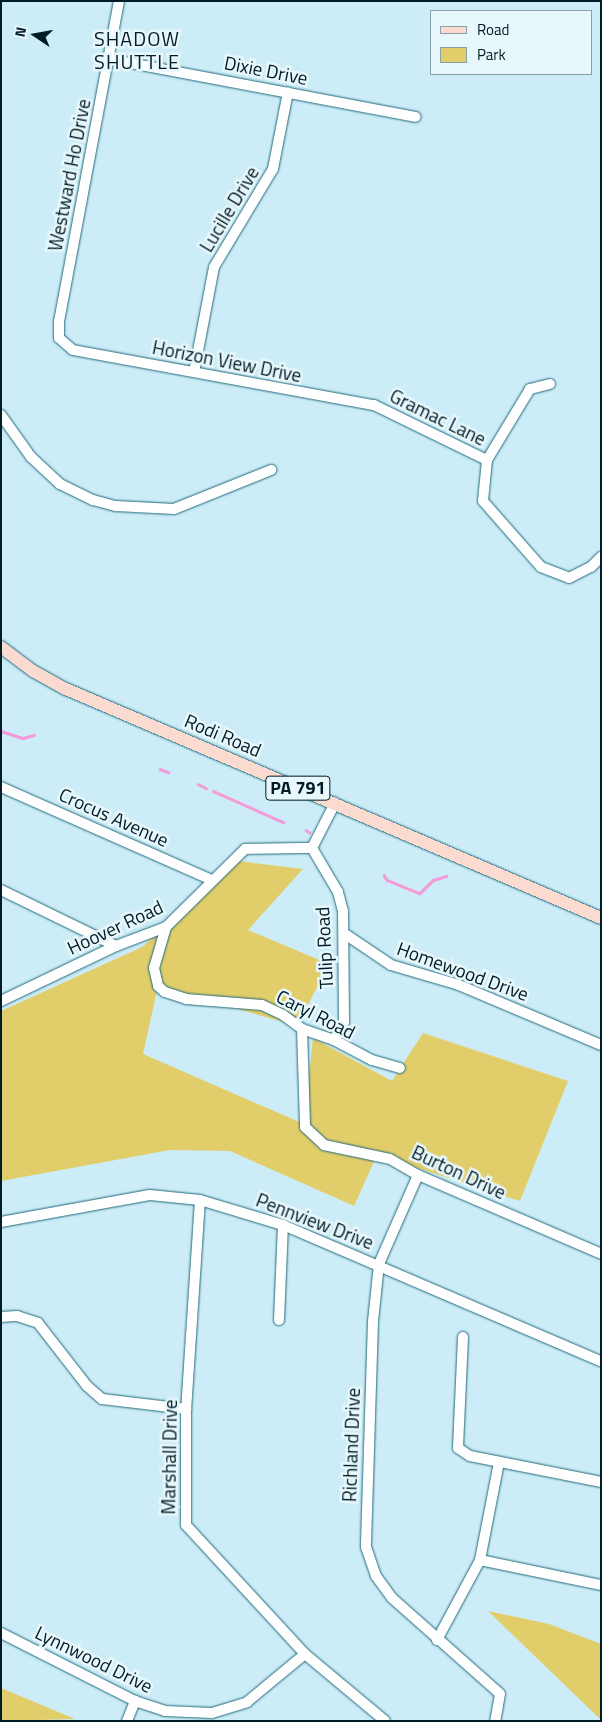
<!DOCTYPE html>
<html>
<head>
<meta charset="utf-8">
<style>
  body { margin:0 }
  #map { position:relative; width:602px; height:1722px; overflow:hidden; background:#ccedf8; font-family:"Titillium Web",sans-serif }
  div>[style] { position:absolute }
  .green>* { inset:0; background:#e1ce6a }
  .stream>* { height:2.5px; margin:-1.25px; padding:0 1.25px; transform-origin:1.25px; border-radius:1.25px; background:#f49ad9 }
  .roads { filter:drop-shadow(0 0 1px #21697b) drop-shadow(0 0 1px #21697b) }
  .minor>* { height:10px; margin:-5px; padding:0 5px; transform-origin:5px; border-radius:5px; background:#fff }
  .major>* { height:12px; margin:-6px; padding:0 6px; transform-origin:6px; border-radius:6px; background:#fbdbd0 }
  span { translate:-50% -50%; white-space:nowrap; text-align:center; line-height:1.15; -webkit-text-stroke:5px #e7f7fc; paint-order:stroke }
  .shield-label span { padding:1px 4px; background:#e7f7fc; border:1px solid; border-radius:4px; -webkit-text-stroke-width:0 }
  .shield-label { font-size:18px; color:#011c24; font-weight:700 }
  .street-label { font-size:19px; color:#011c24 }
  .neighbourhood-label { font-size:20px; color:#011c24; letter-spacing:1px }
  .frame { position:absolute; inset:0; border:2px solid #011c24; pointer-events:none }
  .legend { position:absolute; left:430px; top:10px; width:162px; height:65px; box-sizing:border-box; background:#e7f7fc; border:1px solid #8b9fa6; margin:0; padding:6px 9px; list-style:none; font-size:15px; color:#011c24 }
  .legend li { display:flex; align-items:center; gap:10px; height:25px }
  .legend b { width:25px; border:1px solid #8b9fa6 }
  .north { position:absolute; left:10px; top:10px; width:50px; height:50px; -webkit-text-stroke:4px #e7f7fc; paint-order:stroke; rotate:282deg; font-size:14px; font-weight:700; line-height:20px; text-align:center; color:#011c24 }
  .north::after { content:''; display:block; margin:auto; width:18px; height:22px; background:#011c24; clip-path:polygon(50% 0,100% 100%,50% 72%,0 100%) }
</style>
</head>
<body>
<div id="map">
  <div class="green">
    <i style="clip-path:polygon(239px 861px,303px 869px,248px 930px,329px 964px,297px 1026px,158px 986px,143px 1054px,304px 1124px,313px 1038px,392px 1081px,423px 1033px,568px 1081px,520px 1201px,377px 1155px,354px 1206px,230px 1151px,170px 1150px,1px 1181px,1px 1011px,142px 947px)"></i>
    <i style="clip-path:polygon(488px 1611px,549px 1624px,601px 1644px,601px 1720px)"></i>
    <i style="clip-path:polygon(1px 1688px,75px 1719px,1px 1721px)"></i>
  </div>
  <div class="stream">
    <i style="left:1px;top:731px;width:23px;rotate:18deg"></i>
    <i style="left:23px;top:738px;width:11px;rotate:-15deg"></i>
    <i style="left:160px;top:769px;width:9px;rotate:21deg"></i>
    <i style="left:198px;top:784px;width:9px;rotate:27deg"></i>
    <i style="left:213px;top:791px;width:77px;rotate:23.9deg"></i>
    <i style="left:306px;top:830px;width:4px;rotate:34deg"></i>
    <i style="left:384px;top:875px;width:6px;rotate:59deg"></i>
    <i style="left:387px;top:880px;width:35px;rotate:22deg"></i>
    <i style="left:420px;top:893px;width:18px;rotate:-45deg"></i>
    <i style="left:433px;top:880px;width:14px;rotate:-17deg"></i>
  </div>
  <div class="roads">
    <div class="minor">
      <i style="left:119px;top:1px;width:326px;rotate:100.6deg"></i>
      <i style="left:59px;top:321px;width:17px;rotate:90deg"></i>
      <i style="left:59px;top:338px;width:18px;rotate:41deg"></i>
      <i style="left:73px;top:350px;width:306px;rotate:10.4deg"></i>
      <i style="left:374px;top:405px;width:126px;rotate:26deg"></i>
      <i style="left:109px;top:59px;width:312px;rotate:10.7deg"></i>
      <i style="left:194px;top:372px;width:107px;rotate:-79.2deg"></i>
      <i style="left:214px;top:267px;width:114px;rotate:-59deg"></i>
      <i style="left:273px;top:169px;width:78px;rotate:-79deg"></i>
      <i style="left:550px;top:384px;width:21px;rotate:166deg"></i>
      <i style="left:530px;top:389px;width:83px;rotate:121.2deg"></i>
      <i style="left:487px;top:460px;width:41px;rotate:95.6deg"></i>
      <i style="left:483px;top:501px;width:88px;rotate:48.7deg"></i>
      <i style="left:541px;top:567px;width:30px;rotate:21deg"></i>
      <i style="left:569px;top:578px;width:25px;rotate:-27deg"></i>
      <i style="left:591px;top:567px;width:14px;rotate:-45deg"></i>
      <i style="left:1px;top:415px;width:52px;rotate:54.5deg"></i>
      <i style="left:31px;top:457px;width:40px;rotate:43deg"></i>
      <i style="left:60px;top:484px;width:37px;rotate:26deg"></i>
      <i style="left:93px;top:500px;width:24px;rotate:15deg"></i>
      <i style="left:116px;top:506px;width:58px;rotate:3deg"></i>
      <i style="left:174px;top:509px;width:105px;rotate:-21.9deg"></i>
      <i style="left:1px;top:787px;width:231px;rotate:23.8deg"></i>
      <i style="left:1px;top:890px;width:128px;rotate:26deg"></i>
      <i style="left:166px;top:927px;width:43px;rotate:106.3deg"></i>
      <i style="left:154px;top:968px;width:18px;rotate:77deg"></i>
      <i style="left:158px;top:986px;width:9px;rotate:41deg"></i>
      <i style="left:165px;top:992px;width:22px;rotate:18deg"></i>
      <i style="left:186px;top:999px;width:76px;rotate:4.5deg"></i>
      <i style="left:262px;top:1005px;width:23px;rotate:25deg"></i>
      <i style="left:283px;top:1015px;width:24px;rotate:36deg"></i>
      <i style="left:302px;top:1029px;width:34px;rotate:19deg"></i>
      <i style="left:334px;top:1040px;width:43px;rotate:27.8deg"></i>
      <i style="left:372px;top:1060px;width:29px;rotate:16deg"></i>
      <i style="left:345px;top:934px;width:55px;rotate:34deg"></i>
      <i style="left:391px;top:965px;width:71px;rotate:16.4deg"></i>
      <i style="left:459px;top:985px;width:154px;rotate:22.9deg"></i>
      <i style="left:1px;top:1001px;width:127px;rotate:-25.6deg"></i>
      <i style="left:116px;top:946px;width:53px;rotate:-20.8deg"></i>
      <i style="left:166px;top:927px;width:111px;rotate:-44.6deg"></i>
      <i style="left:245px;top:849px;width:67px;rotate:-0.9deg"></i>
      <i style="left:302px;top:1029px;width:98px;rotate:88.2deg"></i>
      <i style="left:305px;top:1127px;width:26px;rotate:43deg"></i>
      <i style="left:324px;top:1145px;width:67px;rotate:12deg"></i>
      <i style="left:390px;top:1159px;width:32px;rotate:30deg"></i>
      <i style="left:418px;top:1175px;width:199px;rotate:23.3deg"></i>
      <i style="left:334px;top:1040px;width:21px;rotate:-61deg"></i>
      <i style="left:344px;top:1022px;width:111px;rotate:-90.5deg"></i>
      <i style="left:343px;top:911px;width:20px;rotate:-105deg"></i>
      <i style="left:338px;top:892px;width:51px;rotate:-120.6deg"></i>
      <i style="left:312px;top:848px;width:51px;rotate:-62.9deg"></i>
      <i style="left:418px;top:1175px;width:97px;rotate:113.7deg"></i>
      <i style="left:379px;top:1264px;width:57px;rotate:96deg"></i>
      <i style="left:373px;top:1321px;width:226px;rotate:91.8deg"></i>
      <i style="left:366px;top:1547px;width:31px;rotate:71deg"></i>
      <i style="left:376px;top:1576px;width:27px;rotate:54deg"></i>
      <i style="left:392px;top:1598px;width:144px;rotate:41.6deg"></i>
      <i style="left:500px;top:1694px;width:27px;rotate:100deg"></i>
      <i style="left:200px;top:1200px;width:209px;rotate:93.8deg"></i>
      <i style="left:186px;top:1409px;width:116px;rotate:90deg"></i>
      <i style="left:186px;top:1525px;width:176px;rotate:47.3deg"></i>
      <i style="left:305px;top:1654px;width:104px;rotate:39.9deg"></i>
      <i style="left:1px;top:1222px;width:151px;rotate:-10.3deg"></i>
      <i style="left:150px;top:1195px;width:50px;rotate:5.7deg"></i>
      <i style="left:200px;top:1200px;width:87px;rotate:16.8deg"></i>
      <i style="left:283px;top:1225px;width:346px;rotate:23.2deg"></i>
      <i style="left:1px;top:1317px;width:16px;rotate:-4deg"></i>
      <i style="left:17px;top:1316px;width:22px;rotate:18deg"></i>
      <i style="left:38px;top:1323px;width:80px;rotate:52.1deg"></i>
      <i style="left:87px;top:1386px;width:20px;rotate:41deg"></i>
      <i style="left:102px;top:1399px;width:85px;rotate:6.8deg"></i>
      <i style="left:279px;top:1320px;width:95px;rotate:-87.6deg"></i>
      <i style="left:463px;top:1337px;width:111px;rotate:92.6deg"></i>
      <i style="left:458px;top:1448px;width:14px;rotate:34deg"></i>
      <i style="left:470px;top:1456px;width:134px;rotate:11.2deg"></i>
      <i style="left:480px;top:1560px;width:124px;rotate:11.7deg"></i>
      <i style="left:1px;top:1633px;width:150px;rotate:26.9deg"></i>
      <i style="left:135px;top:1701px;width:32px;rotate:18deg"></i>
      <i style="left:165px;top:1711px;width:47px;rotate:2.4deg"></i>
      <i style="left:212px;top:1713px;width:37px;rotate:-17deg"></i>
      <i style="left:247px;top:1702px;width:75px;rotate:-39.6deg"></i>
      <i style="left:437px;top:1640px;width:91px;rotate:-61.7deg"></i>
      <i style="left:480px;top:1560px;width:100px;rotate:-79deg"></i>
      <i style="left:127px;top:1721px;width:22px;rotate:-68deg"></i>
    </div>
    <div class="major">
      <i style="left:1px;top:647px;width:40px;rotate:37deg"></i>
      <i style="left:33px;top:671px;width:38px;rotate:29deg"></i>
      <i style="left:66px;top:689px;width:582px;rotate:23.17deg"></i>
    </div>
  </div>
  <div class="shield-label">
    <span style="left:298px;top:788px">PA 791</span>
  </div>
  <div class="street-label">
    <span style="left:266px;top:70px;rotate:11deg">Dixie Drive</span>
    <span style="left:69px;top:175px;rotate:-79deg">Westward Ho Drive</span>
    <span style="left:229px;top:209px;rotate:-59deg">Lucille Drive</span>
    <span style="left:227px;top:361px;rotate:11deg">Horizon View Drive</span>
    <span style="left:438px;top:417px;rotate:26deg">Gramac Lane</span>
    <span style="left:223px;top:735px;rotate:23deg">Rodi Road</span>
    <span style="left:114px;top:817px;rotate:24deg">Crocus Avenue</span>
    <span style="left:115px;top:927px;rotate:-25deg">Hoover Road</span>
    <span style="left:324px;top:948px;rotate:-93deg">Tulip Road</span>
    <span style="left:463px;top:971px;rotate:20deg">Homewood Drive</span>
    <span style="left:316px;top:1014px;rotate:27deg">Caryl Road</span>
    <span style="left:459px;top:1172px;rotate:25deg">Burton Drive</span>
    <span style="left:315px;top:1221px;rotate:21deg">Pennview Drive</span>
    <span style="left:351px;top:1445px;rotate:-88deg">Richland Drive</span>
    <span style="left:169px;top:1457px;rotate:-89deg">Marshall Drive</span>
    <span style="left:94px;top:1659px;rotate:26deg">Lynnwood Drive</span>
  </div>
  <div class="neighbourhood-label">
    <span style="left:137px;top:50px">SHADOW<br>SHUTTLE</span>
  </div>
  <div class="frame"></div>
  <ul class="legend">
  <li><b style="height:6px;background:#fbdbd0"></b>Road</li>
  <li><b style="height:14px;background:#e1ce6a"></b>Park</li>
  </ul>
  <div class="north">N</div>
</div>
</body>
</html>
